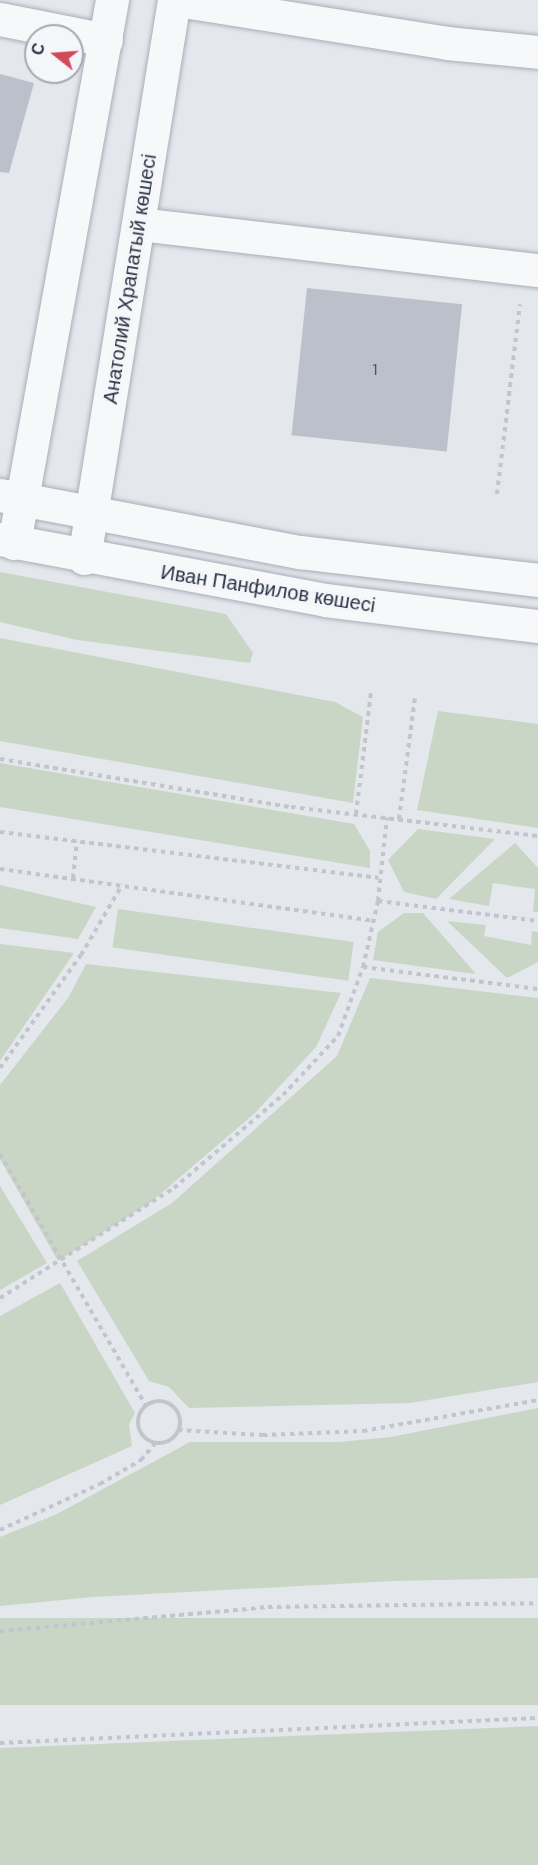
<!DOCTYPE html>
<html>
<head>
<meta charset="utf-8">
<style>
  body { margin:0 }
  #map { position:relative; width:538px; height:1865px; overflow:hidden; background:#e4e7ec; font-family:"DM Sans",sans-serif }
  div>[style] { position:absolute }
  .green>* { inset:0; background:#c9d6c5; transform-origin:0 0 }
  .building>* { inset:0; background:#bbc0ca; transform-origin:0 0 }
  .path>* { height:4px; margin-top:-2px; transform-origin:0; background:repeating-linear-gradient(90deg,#c2c5cb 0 4.5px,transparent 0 9px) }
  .path>.ring { margin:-2px; padding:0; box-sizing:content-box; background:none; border:4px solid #c2c5cb; border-radius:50% }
  .roads { filter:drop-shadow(0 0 2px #a9aeb7) drop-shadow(0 0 2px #a9aeb7) }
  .minor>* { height:33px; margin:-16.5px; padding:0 16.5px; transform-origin:16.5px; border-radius:16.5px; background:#f7f8fa }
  span { translate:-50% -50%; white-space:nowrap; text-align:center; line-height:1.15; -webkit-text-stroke:6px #f4f6f9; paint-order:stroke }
  .number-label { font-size:16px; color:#4f5766 }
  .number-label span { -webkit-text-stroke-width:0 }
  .street-label { font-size:20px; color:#2b3445 }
  .north { position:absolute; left:24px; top:24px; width:60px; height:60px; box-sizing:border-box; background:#f4f6f9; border:2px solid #a4a8b1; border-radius:50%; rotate:287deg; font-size:16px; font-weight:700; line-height:24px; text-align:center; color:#2b3445 }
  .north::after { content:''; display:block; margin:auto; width:21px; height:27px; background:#d1495b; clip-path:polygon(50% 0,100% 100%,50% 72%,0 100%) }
</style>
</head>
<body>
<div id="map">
  <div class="green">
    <i style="clip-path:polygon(0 572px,226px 614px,253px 653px,250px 663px,77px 640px,0 622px)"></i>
    <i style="clip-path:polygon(0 638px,335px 702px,363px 717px,353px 803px,0 741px)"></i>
    <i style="clip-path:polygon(438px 711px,538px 724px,538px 828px,417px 810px)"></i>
    <i style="clip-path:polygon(0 763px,354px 824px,370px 851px,370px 868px,0 807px)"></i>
    <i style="clip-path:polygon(418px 829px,495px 839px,436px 899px,404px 892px,388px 860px)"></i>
    <i style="clip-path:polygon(515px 843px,538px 868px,538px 912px,533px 912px,535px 889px,493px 883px,489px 906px,449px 899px)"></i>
    <i style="clip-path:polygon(0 885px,96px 907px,78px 939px,0 928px)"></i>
    <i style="left:118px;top:909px;width:238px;height:39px;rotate:8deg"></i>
    <i style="clip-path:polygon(404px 913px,423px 913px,476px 974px,373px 960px,378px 932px)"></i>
    <i style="clip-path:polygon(447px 921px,486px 925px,484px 936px,531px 945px,532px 931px,538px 932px,538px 962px,507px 978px)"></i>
    <i style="clip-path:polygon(0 944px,74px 953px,0 1061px)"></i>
    <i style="clip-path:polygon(86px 964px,341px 993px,316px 1047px,255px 1113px,151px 1202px,58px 1261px,0 1159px,0 1085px,68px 998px)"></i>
    <i style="clip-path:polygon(370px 978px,538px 998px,538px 1382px,410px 1403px,189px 1408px,169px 1387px,149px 1381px,77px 1261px,172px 1203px,337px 1056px)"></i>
    <i style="clip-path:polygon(0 1186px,47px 1263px,0 1290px)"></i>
    <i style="clip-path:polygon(60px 1283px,135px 1413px,129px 1424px,132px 1446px,0 1505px,0 1316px)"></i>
    <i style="clip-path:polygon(538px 1408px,538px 1578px,393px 1581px,93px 1597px,0 1606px,0 1537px,55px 1515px,190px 1442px,339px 1442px,391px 1437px)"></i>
    <i style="left:538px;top:1618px;width:87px;height:539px;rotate:90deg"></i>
    <i style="clip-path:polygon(538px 1726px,538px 1865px,0 1865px,0 1748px)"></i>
  </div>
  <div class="building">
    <i style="clip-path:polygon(0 74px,34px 83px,9px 173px,0 172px)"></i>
    <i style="left:307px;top:288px;width:156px;height:148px;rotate:6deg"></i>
  </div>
  <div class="path">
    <i style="left:497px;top:494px;width:191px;rotate:-83.1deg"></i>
    <i style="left:0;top:759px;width:295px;rotate:9.4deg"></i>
    <i style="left:291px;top:807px;width:249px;rotate:6.7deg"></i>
    <i style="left:356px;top:814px;width:123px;rotate:-83deg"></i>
    <i style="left:399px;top:819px;width:122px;rotate:-82.5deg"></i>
    <i style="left:0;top:832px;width:381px;rotate:6.9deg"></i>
    <i style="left:0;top:869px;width:377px;rotate:7.9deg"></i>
    <i style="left:73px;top:878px;width:37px;rotate:-84deg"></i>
    <i style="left:378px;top:901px;width:161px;rotate:7.1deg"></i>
    <i style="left:363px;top:967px;width:176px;rotate:7.2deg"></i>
    <i style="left:0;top:1068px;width:139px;rotate:-54.4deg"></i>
    <i style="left:81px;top:955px;width:81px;rotate:-59.6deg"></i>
    <i style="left:0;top:1154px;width:291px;rotate:59.9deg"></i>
    <i style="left:0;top:1298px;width:206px;rotate:-32.3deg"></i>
    <i style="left:174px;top:1188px;width:143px;rotate:-40.5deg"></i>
    <i style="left:283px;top:1095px;width:81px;rotate:-47deg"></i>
    <i style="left:338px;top:1036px;width:73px;rotate:-70.1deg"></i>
    <i style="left:363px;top:967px;width:68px;rotate:-77.2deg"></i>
    <i style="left:378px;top:901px;width:84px;rotate:-83.9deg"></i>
    <i class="ring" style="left:138px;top:1401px;width:38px;height:38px"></i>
    <i style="left:178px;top:1430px;width:85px;rotate:3.4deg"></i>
    <i style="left:263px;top:1435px;width:100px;rotate:-2.3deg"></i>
    <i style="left:363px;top:1431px;width:178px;rotate:-10deg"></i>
    <i style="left:0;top:1530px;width:110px;rotate:-24.7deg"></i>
    <i style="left:100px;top:1484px;width:48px;rotate:-30.3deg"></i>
    <i style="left:141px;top:1460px;width:23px;rotate:-50deg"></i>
    <i style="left:0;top:1631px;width:269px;rotate:-5.1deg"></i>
    <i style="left:268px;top:1607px;width:270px;rotate:-0.8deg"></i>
    <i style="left:0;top:1743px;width:539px;rotate:-2.66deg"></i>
  </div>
  <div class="roads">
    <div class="minor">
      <i style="left:177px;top:0;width:273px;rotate:9deg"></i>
      <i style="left:447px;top:43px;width:91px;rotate:5.6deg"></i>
      <i style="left:0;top:19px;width:108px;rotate:11.2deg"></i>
      <i style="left:139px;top:224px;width:402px;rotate:6.6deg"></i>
      <i style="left:0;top:495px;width:305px;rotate:10.8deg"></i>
      <i style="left:300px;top:552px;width:240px;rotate:6.7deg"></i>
      <i style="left:0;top:539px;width:331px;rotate:10.6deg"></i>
      <i style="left:325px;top:600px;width:215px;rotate:7deg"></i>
      <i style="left:14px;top:543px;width:552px;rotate:-79.77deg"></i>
      <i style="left:84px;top:558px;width:565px;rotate:-80.84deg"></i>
    </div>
  </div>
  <div class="number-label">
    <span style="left:375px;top:370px">1</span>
  </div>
  <div class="street-label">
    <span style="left:130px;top:279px;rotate:-81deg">Анатолий Храпатый көшесі</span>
    <span style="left:268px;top:589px;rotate:9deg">Иван Панфилов көшесі</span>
  </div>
  <div class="north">С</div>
</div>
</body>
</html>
